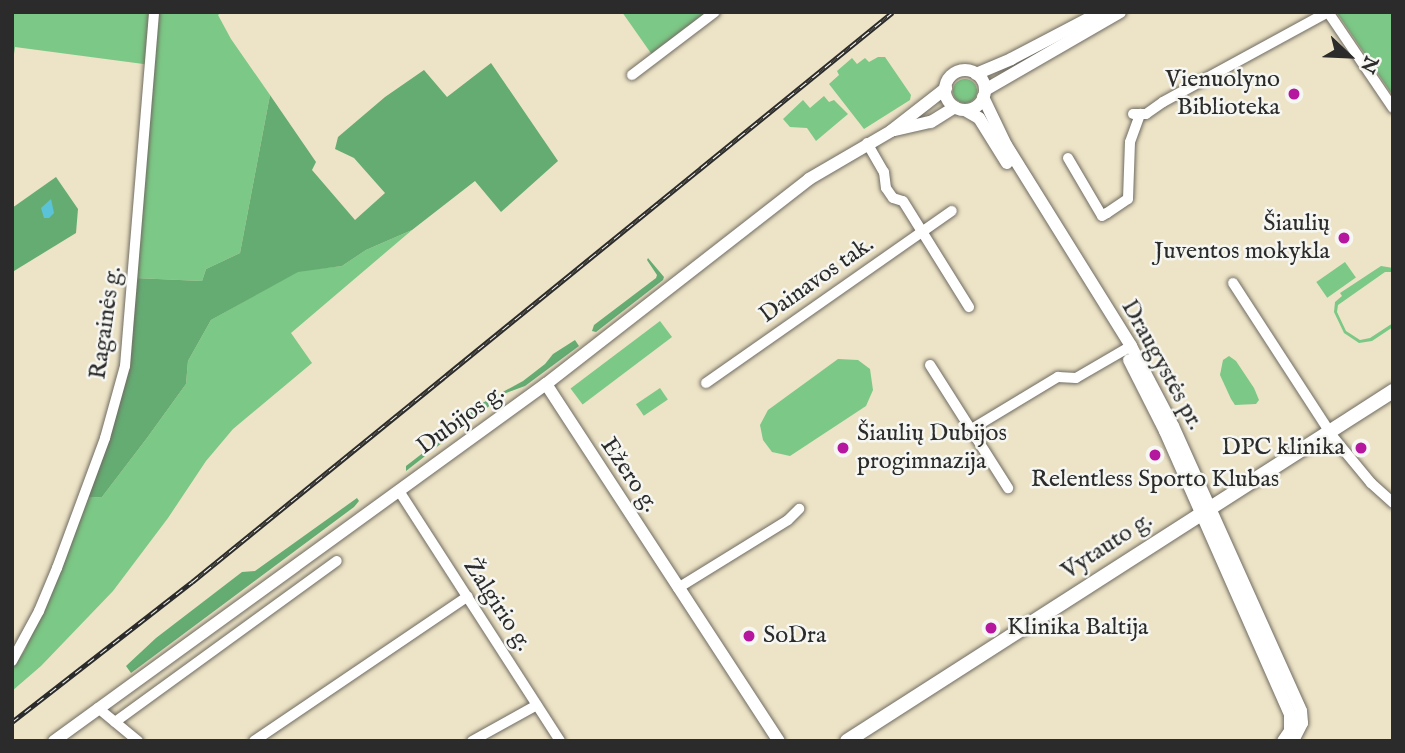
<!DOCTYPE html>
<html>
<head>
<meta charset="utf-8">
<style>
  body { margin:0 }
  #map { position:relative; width:1405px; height:753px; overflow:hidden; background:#ede3c6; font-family:"IM FELL English",serif }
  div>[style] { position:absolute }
  .green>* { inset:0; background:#7cc886; transform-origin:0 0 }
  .round { border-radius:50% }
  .forest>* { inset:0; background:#65ac73 }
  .water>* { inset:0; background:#5ac3d7 }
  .roads { filter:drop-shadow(0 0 2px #6f6b61) drop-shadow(0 0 2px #6f6b61) }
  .minor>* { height:10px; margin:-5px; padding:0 5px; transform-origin:5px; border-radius:5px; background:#fff }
  .major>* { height:12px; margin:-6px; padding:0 6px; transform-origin:6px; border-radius:6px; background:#fff }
  .major>.ring { margin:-6px; padding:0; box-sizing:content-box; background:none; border:12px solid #fff; border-radius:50% }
  .highway>* { height:14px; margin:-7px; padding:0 7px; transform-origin:7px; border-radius:7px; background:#fff }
  .rail>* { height:5px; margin-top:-2.5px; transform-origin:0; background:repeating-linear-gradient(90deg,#f6f6f2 0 8px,#2b2b2b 0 16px); box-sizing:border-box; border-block:2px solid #2b2b2b }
  .dots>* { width:19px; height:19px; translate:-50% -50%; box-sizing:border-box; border:4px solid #f6f6f2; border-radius:50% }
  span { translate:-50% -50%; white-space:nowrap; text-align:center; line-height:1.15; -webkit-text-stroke:5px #f6f6f2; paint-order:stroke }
  .poi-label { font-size:24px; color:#2b2b2b }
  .right { translate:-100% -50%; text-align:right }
  .left { translate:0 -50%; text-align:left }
  .street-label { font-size:24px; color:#2b2b2b }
  .frame { position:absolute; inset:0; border:14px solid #2b2b2b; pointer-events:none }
  .north { position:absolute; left:1314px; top:21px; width:70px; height:70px; -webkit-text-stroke:5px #f6f6f2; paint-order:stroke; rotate:113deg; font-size:19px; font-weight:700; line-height:28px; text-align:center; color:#2b2b2b }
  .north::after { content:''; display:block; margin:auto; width:24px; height:32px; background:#2b2b2b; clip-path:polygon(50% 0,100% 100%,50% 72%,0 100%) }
</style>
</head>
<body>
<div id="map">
  <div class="green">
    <i style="clip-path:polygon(12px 12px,222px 12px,218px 15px,231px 39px,270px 95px,240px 253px,206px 269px,202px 281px,135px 278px,151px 65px,15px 47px,12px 69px)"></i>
    <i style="clip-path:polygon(622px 12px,715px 12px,655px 59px)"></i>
    <i style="clip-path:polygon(1393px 12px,1393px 96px,1337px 13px)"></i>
    <i style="clip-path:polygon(878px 57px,885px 57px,911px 95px,910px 100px,864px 129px,829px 84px,839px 75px,837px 71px,852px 58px,857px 64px,865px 58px,869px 62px)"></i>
    <i class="round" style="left:953px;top:79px;width:24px;height:24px"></i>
    <i style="clip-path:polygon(824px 96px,829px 102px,834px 100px,848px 114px,816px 141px,807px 128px,790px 127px,783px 119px,803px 100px,810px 108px)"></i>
    <i style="clip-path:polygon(412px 230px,291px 333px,312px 363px,233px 429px,206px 461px,168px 518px,113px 591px,41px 666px,12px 691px,12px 669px,25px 650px,83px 498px,102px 497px,147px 438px,186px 384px,188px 361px,211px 320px,298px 271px,342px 266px,366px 250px)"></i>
    <i style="left:1345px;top:262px;width:19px;height:35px;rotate:55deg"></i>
    <i style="clip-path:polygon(1381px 266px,1393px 268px,1393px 272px,1385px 272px,1338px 305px,1337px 312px,1346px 331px,1360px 340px,1370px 338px,1393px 323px,1393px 327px,1372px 341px,1359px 343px,1344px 333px,1334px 312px,1335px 302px,1342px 296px,1340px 293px)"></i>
    <i style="left:660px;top:321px;width:20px;height:112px;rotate:53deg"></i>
    <i style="clip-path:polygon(1229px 356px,1236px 361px,1254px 388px,1259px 400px,1256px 404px,1235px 405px,1231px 399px,1220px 375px,1223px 360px)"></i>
    <i style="clip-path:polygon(838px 359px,858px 360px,870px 369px,873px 390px,866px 406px,790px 456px,772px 452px,763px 440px,760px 425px,768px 410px)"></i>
    <i style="left:660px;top:388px;width:14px;height:29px;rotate:56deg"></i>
  </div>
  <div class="forest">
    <i style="clip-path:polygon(491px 63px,558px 161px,501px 212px,475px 181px,412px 230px,366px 250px,342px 266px,298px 272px,211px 320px,188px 361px,186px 384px,147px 438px,102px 497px,83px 498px,125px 366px,135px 278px,202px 281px,206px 269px,240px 253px,270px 95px,316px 162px,312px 170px,355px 220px,385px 193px,354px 158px,335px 149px,338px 137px,385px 97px,424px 70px,447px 97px)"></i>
    <i style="clip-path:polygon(56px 177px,78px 209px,76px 233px,14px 271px,12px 208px)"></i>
    <i style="clip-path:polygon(648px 258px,664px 277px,663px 280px,596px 332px,592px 331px,594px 325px,656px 278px,657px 275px,647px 260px)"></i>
    <i style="clip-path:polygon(575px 340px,579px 346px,525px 386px,506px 393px,406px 471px,406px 466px,450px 432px,477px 406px,523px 381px,545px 364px,553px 354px)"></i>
    <i style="clip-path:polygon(357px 498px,359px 501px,354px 507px,131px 673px,126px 666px,156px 638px,242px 572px,255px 571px)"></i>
  </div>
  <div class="water">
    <i style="clip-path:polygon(51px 199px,54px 213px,49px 218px,44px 218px,41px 208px)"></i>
  </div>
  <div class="roads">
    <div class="minor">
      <i style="left:1328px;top:12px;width:116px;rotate:55.9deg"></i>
      <i style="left:632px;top:75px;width:104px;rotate:-37.2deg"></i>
      <i style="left:1133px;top:114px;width:13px"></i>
      <i style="left:1146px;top:114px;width:21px;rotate:-35deg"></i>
      <i style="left:1163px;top:102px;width:188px;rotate:-28.6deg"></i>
      <i style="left:867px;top:143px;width:34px;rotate:60deg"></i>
      <i style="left:884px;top:172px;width:16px;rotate:83deg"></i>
      <i style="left:886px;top:188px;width:12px;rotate:55deg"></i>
      <i style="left:893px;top:198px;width:10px;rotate:17deg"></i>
      <i style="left:903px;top:201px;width:125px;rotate:58.1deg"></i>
      <i style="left:1068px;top:158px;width:67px;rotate:59.6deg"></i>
      <i style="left:1102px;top:216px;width:6px;rotate:-31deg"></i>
      <i style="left:1107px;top:213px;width:25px;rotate:-34deg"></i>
      <i style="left:1128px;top:199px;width:57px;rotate:-88deg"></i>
      <i style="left:1130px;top:142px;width:30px;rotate:-70deg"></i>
      <i style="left:1233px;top:283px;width:184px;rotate:57deg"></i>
      <i style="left:1333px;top:437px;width:60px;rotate:50.4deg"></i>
      <i style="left:1371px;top:483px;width:30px;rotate:42deg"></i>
      <i style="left:930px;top:365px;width:146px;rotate:57.6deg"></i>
      <i style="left:706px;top:383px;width:300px;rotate:-35deg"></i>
      <i style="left:970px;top:430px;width:103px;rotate:-31.1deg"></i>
      <i style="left:1058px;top:377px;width:18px;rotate:3deg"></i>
      <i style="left:1076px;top:378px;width:64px;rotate:-30.2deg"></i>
      <i style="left:399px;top:491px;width:297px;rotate:57.2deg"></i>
      <i style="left:678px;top:588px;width:129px;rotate:-31.7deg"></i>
      <i style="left:788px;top:520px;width:16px;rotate:-45deg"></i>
      <i style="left:12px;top:661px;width:57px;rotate:-61.6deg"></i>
      <i style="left:39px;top:611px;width:47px;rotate:-67.3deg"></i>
      <i style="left:57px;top:568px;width:139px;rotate:-69.7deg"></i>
      <i style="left:105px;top:438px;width:75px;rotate:-74.5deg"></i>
      <i style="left:125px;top:366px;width:355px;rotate:-85.3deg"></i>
      <i style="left:98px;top:708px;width:52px;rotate:39.5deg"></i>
      <i style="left:115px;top:722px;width:274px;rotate:-36deg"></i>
      <i style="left:254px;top:741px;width:258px;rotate:-34.1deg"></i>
      <i style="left:472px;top:741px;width:74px;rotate:-29deg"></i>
    </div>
    <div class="major">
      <i class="ring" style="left:945px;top:70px;width:28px;height:28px"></i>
      <i style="left:976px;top:74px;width:38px;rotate:-23deg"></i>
      <i style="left:1011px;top:59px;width:102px;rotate:-27.6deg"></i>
      <i style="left:985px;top:90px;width:156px;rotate:-30deg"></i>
      <i style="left:983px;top:97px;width:53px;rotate:64.4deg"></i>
      <i style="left:1006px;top:145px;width:237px;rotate:58.1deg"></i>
      <i style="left:1131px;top:346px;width:90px;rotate:62.3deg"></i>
      <i style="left:1173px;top:426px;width:312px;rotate:65.8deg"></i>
      <i style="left:1301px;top:711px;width:12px;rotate:85deg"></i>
      <i style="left:1302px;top:723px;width:20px;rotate:117deg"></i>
      <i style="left:965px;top:110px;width:16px;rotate:30deg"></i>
      <i style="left:979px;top:118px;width:53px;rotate:58.1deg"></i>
      <i style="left:895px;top:130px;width:37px;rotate:-13deg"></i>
      <i style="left:931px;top:122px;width:28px;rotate:-32deg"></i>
      <i style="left:1129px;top:360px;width:80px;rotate:63.1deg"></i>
      <i style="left:1165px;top:431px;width:310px;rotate:66.2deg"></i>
      <i style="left:1290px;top:715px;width:16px;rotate:90deg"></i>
      <i style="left:1290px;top:731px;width:12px;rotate:125deg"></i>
      <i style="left:546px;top:384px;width:426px;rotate:56.9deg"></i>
      <i style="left:54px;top:741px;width:608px;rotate:-35.97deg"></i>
      <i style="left:546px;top:384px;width:333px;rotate:-37.9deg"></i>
      <i style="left:809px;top:179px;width:95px;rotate:-30.3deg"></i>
      <i style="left:891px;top:131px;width:70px;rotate:-38deg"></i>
    </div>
    <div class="highway">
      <i style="left:847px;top:741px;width:649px;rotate:-32.66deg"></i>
    </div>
  </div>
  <div class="rail">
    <i style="left:12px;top:722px;width:228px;rotate:-37.9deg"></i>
    <i style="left:192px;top:582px;width:903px;rotate:-39.12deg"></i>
  </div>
  <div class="dots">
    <i style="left:1294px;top:94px;background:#b5179e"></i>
    <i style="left:1344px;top:238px;background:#b5179e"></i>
    <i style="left:843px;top:448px;background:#b5179e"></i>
    <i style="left:1361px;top:448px;background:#b5179e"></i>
    <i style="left:1155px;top:455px;background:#b5179e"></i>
    <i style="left:991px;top:628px;background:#b5179e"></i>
    <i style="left:749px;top:636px;background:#b5179e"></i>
  </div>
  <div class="poi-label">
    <span class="right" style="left:1280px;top:94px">Vienuolyno<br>Biblioteka</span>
    <span class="right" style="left:1330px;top:238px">Šiaulių<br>Juventos mokykla</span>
    <span class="left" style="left:857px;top:448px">Šiaulių Dubijos<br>progimnazija</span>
    <span class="right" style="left:1345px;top:448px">DPC klinika</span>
    <span style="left:1155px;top:480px">Relentless Sporto Klubas</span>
    <span class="left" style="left:1007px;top:628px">Klinika Baltija</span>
    <span class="left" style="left:763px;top:636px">SoDra</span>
  </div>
  <div class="street-label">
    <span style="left:817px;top:280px;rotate:-35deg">Dainavos tak.</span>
    <span style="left:106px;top:323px;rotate:-82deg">Ragainės g.</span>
    <span style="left:1162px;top:365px;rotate:61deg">Draugystės pr.</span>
    <span style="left:461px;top:420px;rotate:-36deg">Dubijos g.</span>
    <span style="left:629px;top:475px;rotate:56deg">Ežero g.</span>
    <span style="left:1107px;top:546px;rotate:-33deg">Vytauto g.</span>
    <span style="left:497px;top:605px;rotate:57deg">Žalgirio g.</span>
  </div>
  <div class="frame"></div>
  <div class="north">N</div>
</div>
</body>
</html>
